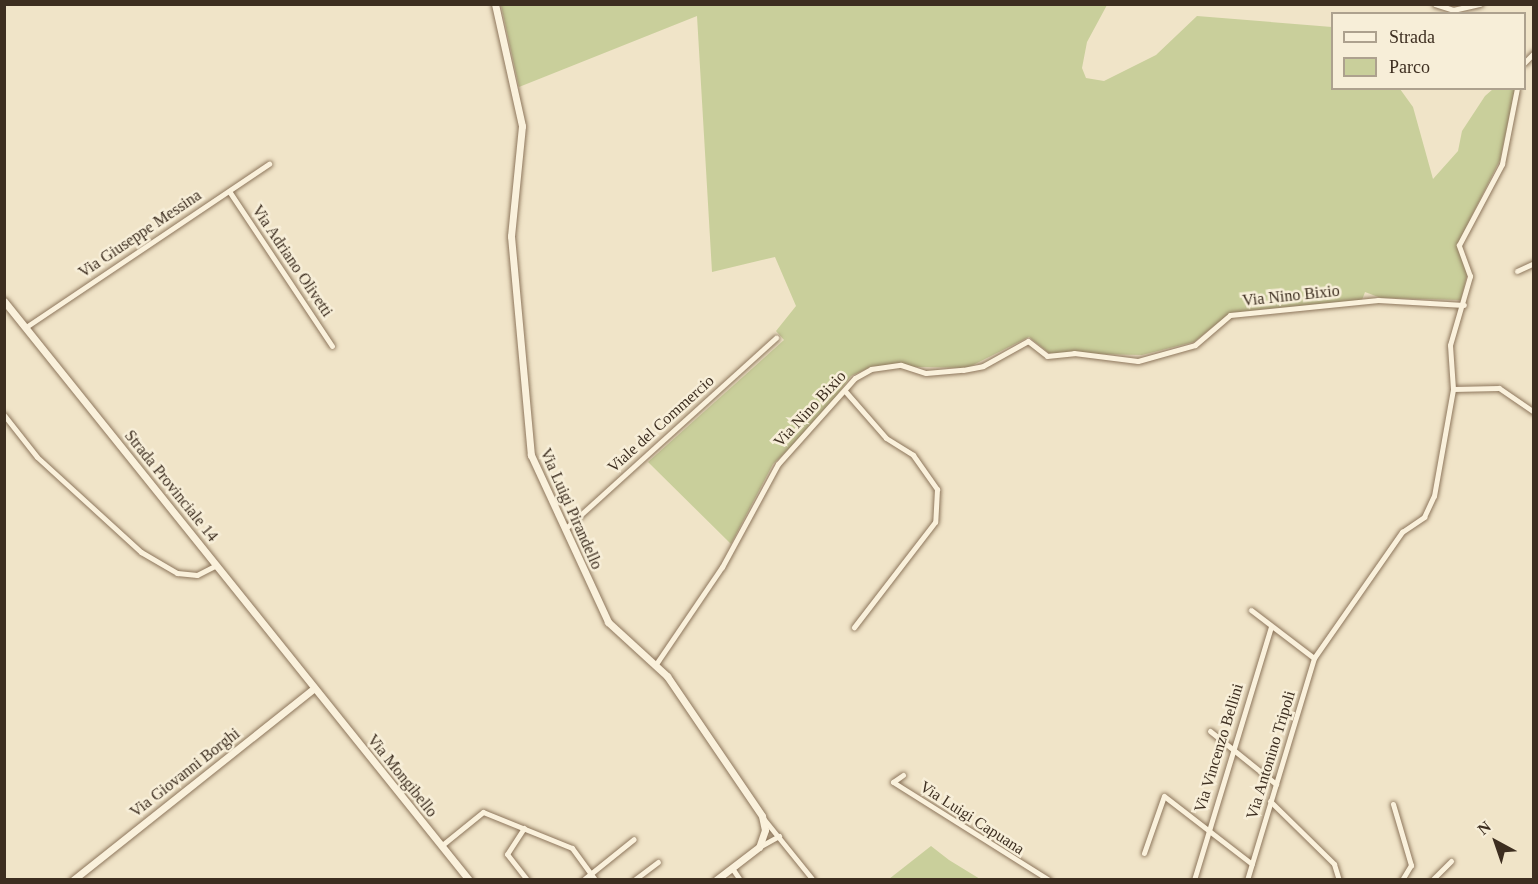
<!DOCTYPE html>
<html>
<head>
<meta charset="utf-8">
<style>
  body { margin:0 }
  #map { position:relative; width:1538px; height:884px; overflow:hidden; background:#f0e4c8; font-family:"Times New Roman",serif }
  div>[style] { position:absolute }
  .green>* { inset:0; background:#c9cf9b }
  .roads { filter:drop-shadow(0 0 2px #8d765c) drop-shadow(0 0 2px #8d765c) }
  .minor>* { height:5px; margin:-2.5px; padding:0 2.5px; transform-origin:2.5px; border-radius:2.5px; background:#faf1dc }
  .tertiary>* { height:7px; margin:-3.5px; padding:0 3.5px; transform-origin:3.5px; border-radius:3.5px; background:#faf1dc }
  span { translate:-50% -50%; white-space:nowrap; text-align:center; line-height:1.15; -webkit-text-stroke:5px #f7eed8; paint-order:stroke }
  .street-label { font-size:16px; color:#3d2e20 }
  .frame { position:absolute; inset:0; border:6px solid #3d2e20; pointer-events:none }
  .legend { position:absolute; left:1331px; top:12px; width:195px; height:78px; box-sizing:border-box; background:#f7eed8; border:2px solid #ada18e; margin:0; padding:8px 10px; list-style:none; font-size:18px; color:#3d2e20 }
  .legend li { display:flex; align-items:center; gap:12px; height:30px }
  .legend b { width:30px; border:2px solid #ada18e }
  .north { position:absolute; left:1466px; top:812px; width:60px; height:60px; -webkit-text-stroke:4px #f7eed8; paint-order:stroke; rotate:320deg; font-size:16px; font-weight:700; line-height:24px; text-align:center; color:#3d2e20 }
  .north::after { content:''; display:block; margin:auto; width:21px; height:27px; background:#3d2e20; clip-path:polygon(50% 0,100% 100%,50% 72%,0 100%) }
</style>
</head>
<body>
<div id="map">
  <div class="green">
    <i style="clip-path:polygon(501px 5px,1107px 5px,1087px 42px,1082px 68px,1086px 78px,1104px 81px,1156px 55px,1197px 16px,1332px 27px,1332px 88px,1400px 89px,1413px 107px,1433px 179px,1458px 151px,1462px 131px,1485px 96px,1493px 89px,1515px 89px,1500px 160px,1458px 243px,1467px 275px,1461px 300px,1381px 298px,1365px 292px,1362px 300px,1230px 313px,1194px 342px,1142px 355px,1049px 353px,1029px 337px,967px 368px,873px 366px,851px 376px,818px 421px,773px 464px,731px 544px,648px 462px,784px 340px,776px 331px,796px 306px,775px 257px,712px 272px,697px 16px,519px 87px)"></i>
    <i style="clip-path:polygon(931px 846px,949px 860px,980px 879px,889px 879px)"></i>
  </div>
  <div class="roads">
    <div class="minor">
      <i style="left:1435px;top:4px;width:19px;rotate:18deg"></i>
      <i style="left:1453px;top:10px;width:28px;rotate:-13deg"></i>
      <i style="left:1524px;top:63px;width:14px;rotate:-45deg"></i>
      <i style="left:229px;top:191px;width:186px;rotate:56.4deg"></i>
      <i style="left:1517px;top:271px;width:19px;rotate:-25deg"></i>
      <i style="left:26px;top:327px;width:293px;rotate:-33.9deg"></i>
      <i style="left:1453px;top:389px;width:46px;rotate:-1.2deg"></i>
      <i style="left:1499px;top:388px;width:42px;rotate:34.4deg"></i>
      <i style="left:845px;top:391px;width:62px;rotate:48.9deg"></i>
      <i style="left:886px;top:438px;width:32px;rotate:32deg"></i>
      <i style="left:913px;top:455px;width:42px;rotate:54.8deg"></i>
      <i style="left:937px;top:489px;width:33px;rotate:93deg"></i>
      <i style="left:935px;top:522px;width:133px;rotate:127.6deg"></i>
      <i style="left:4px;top:415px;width:53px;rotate:51.8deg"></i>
      <i style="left:37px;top:457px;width:141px;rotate:42.4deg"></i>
      <i style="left:141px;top:552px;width:42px;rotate:30.3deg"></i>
      <i style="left:177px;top:573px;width:20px;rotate:6deg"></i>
      <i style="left:197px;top:575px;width:22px;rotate:-27deg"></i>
      <i style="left:565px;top:529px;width:285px;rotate:-42.2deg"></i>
      <i style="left:1251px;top:610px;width:79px;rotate:37.3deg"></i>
      <i style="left:656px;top:664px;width:117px;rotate:-55.8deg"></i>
      <i style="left:722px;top:567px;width:117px;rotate:-61.5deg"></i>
      <i style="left:778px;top:464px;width:115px;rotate:-48.2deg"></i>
      <i style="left:855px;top:378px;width:18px;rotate:-29deg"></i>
      <i style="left:871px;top:369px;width:30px;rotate:-8deg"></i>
      <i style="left:901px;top:365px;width:26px;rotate:18deg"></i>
      <i style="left:926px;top:373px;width:37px;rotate:-5deg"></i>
      <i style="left:963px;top:370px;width:20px;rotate:-11deg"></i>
      <i style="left:983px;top:366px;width:51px;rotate:-29.1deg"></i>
      <i style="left:1028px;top:341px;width:24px;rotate:38deg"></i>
      <i style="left:1047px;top:356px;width:27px;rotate:-6deg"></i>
      <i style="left:1074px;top:353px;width:64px;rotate:7.1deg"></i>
      <i style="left:1138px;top:361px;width:59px;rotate:-15.7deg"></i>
      <i style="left:1195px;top:345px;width:46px;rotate:-40.6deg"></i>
      <i style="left:1230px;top:315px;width:149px;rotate:-5.8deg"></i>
      <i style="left:1378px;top:300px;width:86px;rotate:3.3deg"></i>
      <i style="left:1210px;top:731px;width:85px;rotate:38.8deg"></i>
      <i style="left:903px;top:775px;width:12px;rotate:145deg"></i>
      <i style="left:893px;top:782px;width:184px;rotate:32.1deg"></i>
      <i style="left:1270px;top:801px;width:90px;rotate:44.5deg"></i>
      <i style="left:1334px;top:864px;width:17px;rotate:73deg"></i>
      <i style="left:1393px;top:804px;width:64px;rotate:73.6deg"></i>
      <i style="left:1411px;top:865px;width:17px;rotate:121deg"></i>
      <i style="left:763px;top:818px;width:80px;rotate:51.1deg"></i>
      <i style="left:524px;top:828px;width:31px;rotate:123deg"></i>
      <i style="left:507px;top:854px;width:33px;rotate:52deg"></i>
      <i style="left:441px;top:846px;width:54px;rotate:-39deg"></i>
      <i style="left:483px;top:812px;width:96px;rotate:22deg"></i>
      <i style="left:572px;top:848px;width:39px;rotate:54deg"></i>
      <i style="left:759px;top:847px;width:23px;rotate:-29deg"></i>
      <i style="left:1144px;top:853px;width:60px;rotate:-70.7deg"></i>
      <i style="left:1164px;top:796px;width:111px;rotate:37.7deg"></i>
      <i style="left:732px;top:868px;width:14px;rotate:56deg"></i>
      <i style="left:583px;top:880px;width:65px;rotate:-38.8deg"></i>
      <i style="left:634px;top:880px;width:30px;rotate:-37deg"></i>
      <i style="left:1194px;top:880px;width:265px;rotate:-73.1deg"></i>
      <i style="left:1247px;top:880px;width:232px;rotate:-73.2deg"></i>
      <i style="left:1314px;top:658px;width:154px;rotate:-55.1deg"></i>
      <i style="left:1402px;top:532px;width:27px;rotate:-34deg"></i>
      <i style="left:1424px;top:517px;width:23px;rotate:-65deg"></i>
      <i style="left:1434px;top:496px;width:109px;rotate:-79.9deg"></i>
      <i style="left:1453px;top:389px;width:44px;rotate:-93.9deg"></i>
      <i style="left:1450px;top:345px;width:72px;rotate:-73.8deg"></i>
      <i style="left:1470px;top:276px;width:33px;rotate:-110deg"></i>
      <i style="left:1459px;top:245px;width:92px;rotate:-62deg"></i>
      <i style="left:1502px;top:164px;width:77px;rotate:-78.8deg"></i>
      <i style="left:1432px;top:880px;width:27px;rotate:-45deg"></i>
    </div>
    <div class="tertiary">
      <i style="left:495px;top:4px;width:125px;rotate:77.5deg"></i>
      <i style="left:522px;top:126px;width:111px;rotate:95.7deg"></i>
      <i style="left:511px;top:236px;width:220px;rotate:84.8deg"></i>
      <i style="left:531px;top:455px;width:184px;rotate:65.2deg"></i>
      <i style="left:608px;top:622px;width:80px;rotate:42.5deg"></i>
      <i style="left:667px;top:676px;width:169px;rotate:55.8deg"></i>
      <i style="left:762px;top:816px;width:14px;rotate:78deg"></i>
      <i style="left:765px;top:830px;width:18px;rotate:109deg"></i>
      <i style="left:759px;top:847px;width:54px;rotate:142.5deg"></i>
      <i style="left:4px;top:301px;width:743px;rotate:51.23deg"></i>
      <i style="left:73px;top:880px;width:308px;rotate:-38.5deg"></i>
    </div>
  </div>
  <div class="street-label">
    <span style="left:140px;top:234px;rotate:-34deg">Via Giuseppe Messina</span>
    <span style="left:292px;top:261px;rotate:56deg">Via Adriano Olivetti</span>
    <span style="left:1291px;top:296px;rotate:-6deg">Via Nino Bixio</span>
    <span style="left:810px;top:409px;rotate:-47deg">Via Nino Bixio</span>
    <span style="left:661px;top:424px;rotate:-42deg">Viale del Commercio</span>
    <span style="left:171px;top:486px;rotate:51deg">Strada Provinciale 14</span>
    <span style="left:571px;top:509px;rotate:66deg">Via Luigi Pirandello</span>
    <span style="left:1219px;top:748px;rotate:-73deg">Via Vincenzo Bellini</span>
    <span style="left:1271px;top:755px;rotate:-73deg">Via Antonino Tripoli</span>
    <span style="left:185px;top:773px;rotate:-38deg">Via Giovanni Borghi</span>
    <span style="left:402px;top:776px;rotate:51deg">Via Mongibello</span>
    <span style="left:972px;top:818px;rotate:33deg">Via Luigi Capuana</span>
  </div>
  <div class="frame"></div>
  <ul class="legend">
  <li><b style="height:8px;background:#faf1dc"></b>Strada</li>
  <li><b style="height:16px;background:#c9cf9b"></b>Parco</li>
  </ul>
  <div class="north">N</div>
</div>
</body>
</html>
